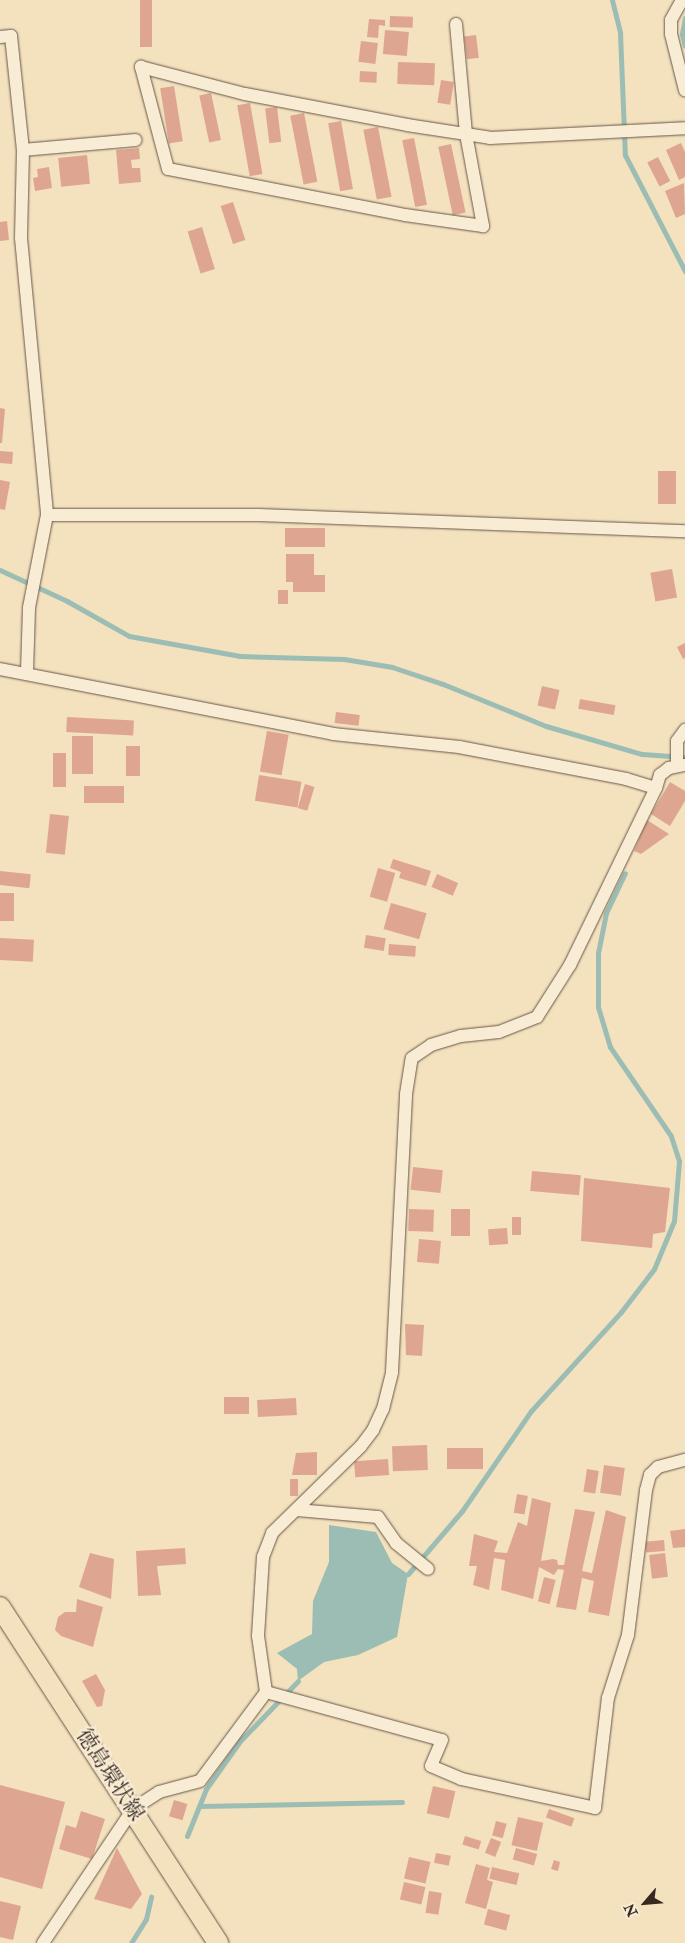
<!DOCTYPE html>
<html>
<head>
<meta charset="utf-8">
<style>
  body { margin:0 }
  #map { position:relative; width:685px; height:1943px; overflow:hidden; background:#f4e1be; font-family:"IM FELL Double Pica","Noto Serif JP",serif }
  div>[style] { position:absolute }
  .water>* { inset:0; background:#9cbdb4 }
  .stream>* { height:5px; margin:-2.5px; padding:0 2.5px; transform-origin:2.5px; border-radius:2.5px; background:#9cbdb4 }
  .building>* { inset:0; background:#dea691; transform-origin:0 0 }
  .roads { filter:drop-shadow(0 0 1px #665748) drop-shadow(0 0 1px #665748) }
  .street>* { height:12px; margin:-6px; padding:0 6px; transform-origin:6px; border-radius:6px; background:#f8ecd5 }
  .primary>* { height:20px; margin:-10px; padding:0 10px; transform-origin:10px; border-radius:10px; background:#f4e1be }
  span { translate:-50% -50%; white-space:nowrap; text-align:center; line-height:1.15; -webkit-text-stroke:4.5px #f8ecd5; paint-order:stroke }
  .street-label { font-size:21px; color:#362920 }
  .north { position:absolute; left:620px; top:1878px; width:50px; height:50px; -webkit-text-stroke:4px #f8ecd5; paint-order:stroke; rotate:243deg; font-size:14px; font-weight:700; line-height:20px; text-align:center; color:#362920 }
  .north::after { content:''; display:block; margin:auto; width:18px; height:22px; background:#362920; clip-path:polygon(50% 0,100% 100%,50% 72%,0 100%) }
</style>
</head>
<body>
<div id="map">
  <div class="water">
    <i style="clip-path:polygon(329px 1525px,376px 1532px,392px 1563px,408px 1574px,397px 1637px,358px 1655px,324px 1662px,298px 1681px,297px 1669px,277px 1653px,312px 1634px,313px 1601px,329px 1562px)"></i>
  </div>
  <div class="stream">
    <i style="left:612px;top:0;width:34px;rotate:76deg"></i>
    <i style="left:620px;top:33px;width:122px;rotate:87.7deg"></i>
    <i style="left:625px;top:155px;width:131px;rotate:62.7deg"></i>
    <i style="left:685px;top:18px;width:16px;rotate:101deg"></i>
    <i style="left:682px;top:34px;width:12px;rotate:76deg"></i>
    <i style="left:0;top:570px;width:74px;rotate:24.8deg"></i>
    <i style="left:67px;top:601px;width:71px;rotate:29.4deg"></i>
    <i style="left:129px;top:636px;width:113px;rotate:10.2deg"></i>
    <i style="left:240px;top:656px;width:104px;rotate:1.7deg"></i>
    <i style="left:344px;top:659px;width:49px;rotate:9.5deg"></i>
    <i style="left:392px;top:667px;width:54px;rotate:18.4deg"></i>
    <i style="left:443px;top:684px;width:111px;rotate:22.2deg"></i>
    <i style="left:546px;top:726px;width:100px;rotate:16.3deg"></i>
    <i style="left:642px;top:754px;width:43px;rotate:4deg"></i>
    <i style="left:408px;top:1574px;width:83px;rotate:-49.4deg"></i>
    <i style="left:462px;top:1511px;width:121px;rotate:-55.4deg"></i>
    <i style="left:531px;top:1411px;width:134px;rotate:-47.7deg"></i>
    <i style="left:621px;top:1312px;width:54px;rotate:-52.5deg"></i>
    <i style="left:654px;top:1269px;width:52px;rotate:-67.4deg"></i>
    <i style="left:674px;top:1221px;width:60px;rotate:-85.2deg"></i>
    <i style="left:679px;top:1161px;width:26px;rotate:-108deg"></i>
    <i style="left:671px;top:1136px;width:108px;rotate:-124.4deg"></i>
    <i style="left:610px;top:1047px;width:42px;rotate:-106.7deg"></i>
    <i style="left:598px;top:1007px;width:54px;rotate:-90deg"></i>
    <i style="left:598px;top:953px;width:41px;rotate:-78.7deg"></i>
    <i style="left:606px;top:913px;width:44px;rotate:-64.6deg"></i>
    <i style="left:199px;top:1806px;width:203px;rotate:-1.1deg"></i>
    <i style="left:187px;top:1836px;width:51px;rotate:-68deg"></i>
    <i style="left:206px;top:1789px;width:60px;rotate:-54.5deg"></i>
    <i style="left:241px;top:1740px;width:82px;rotate:-46deg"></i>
    <i style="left:131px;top:1943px;width:28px;rotate:-58deg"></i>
    <i style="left:146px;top:1919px;width:23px;rotate:-77deg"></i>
  </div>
  <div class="building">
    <i style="left:140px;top:0;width:12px;height:47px"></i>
    <i style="left:390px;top:16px;width:23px;height:11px;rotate:2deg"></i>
    <i style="clip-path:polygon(369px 19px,385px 20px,385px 26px,379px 25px,378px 38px,367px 37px)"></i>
    <i style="left:385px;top:30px;width:24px;height:24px;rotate:5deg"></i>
    <i style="left:476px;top:35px;width:23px;height:12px;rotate:83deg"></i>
    <i style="left:361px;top:41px;width:17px;height:21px;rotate:7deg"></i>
    <i style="left:398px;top:62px;width:37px;height:22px;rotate:2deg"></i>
    <i style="left:360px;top:71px;width:17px;height:11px;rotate:3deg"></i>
    <i style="left:441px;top:80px;width:13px;height:23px;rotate:9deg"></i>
    <i style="left:174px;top:86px;width:56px;height:14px;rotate:81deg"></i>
    <i style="left:211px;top:93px;width:48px;height:12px;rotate:78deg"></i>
    <i style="left:250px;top:103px;width:72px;height:13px;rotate:80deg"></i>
    <i style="left:277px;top:107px;width:35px;height:12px;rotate:83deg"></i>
    <i style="left:304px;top:113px;width:70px;height:14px;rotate:79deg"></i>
    <i style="left:341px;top:121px;width:69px;height:13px;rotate:80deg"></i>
    <i style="left:378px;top:127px;width:71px;height:15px;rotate:79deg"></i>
    <i style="left:414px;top:138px;width:68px;height:12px;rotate:79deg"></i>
    <i style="clip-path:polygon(681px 143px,685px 152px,685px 177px,679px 180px,666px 150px)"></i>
    <i style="left:451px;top:144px;width:70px;height:13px;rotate:78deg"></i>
    <i style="clip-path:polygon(139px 148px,140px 159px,131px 160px,132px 168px,140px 168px,141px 182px,119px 184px,116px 150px)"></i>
    <i style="left:87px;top:155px;width:29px;height:29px;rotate:84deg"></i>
    <i style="left:658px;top:157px;width:27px;height:12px;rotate:63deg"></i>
    <i style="clip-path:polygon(49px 167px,52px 188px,35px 191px,33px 178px,38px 177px,37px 169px)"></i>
    <i style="clip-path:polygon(684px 183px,685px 214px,676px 218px,665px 191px)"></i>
    <i style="left:233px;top:202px;width:40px;height:13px;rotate:72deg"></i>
    <i style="clip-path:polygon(7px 221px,9px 240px,0 241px,0 222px)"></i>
    <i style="left:202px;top:227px;width:44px;height:15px;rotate:73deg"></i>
    <i style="clip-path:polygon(0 408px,5px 409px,2px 443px,0 443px)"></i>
    <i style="left:0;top:451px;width:13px;height:12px;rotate:4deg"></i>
    <i style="left:658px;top:471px;width:18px;height:33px"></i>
    <i style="clip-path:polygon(0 480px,10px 482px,5px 510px,0 509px)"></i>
    <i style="left:285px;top:528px;width:40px;height:19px"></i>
    <i style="clip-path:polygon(286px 554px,314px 554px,314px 575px,325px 575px,325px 592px,293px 592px,293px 582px,286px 582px)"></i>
    <i style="left:672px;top:569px;width:29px;height:22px;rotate:80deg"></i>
    <i style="left:278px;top:590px;width:10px;height:14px"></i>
    <i style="clip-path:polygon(685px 643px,685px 658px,683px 659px,677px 647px)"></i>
    <i style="left:542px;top:686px;width:18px;height:20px;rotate:13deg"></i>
    <i style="left:580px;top:699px;width:36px;height:10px;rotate:10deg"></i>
    <i style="left:336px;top:712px;width:24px;height:11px;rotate:7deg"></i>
    <i style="left:67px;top:717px;width:67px;height:15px;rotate:3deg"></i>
    <i style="left:267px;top:731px;width:22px;height:41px;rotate:10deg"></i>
    <i style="left:72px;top:736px;width:21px;height:38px"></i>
    <i style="left:126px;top:746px;width:14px;height:30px"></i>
    <i style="left:53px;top:753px;width:13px;height:34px"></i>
    <i style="left:259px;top:775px;width:43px;height:26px;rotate:9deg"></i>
    <i style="clip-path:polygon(670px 782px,685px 791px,685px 801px,670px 826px,651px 814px)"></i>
    <i style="left:305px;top:784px;width:10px;height:25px;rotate:17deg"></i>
    <i style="left:84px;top:786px;width:40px;height:17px"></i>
    <i style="left:50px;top:814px;width:19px;height:39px;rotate:6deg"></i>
    <i style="clip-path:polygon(647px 820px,669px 834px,641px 854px,634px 851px)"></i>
    <i style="clip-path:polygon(393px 859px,431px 871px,426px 886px,399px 878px,401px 872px,390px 868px)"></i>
    <i style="left:378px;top:868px;width:18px;height:30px;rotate:16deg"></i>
    <i style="left:0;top:871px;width:31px;height:14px;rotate:6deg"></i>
    <i style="left:437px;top:874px;width:23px;height:14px;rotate:23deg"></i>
    <i style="left:0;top:893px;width:14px;height:28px"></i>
    <i style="left:391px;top:903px;width:37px;height:27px;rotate:16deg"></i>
    <i style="left:366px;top:935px;width:20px;height:13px;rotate:9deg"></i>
    <i style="left:0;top:938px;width:34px;height:22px;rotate:3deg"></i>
    <i style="left:389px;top:944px;width:27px;height:11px;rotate:4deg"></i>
    <i style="left:413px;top:1167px;width:30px;height:23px;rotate:6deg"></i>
    <i style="left:532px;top:1171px;width:49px;height:20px;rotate:5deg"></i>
    <i style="clip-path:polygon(584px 1178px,670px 1188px,665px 1232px,653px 1234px,652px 1248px,581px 1241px)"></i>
    <i style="left:409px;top:1209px;width:25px;height:22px;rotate:2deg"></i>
    <i style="left:451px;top:1209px;width:19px;height:27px"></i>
    <i style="left:512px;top:1217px;width:9px;height:18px"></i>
    <i style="left:507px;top:1228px;width:16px;height:19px;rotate:86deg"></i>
    <i style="left:419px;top:1239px;width:22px;height:23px;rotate:5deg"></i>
    <i style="clip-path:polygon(405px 1324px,424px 1325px,422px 1356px,406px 1355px)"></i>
    <i style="left:224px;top:1397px;width:25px;height:17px"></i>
    <i style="left:296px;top:1398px;width:17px;height:39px;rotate:87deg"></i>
    <i style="left:427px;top:1445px;width:25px;height:35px;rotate:88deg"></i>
    <i style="left:483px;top:1448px;width:21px;height:36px;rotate:90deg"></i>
    <i style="clip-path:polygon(317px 1452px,317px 1475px,292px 1475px,296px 1453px)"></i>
    <i style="left:388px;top:1459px;width:16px;height:34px;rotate:86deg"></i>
    <i style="left:604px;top:1465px;width:21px;height:28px;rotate:8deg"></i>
    <i style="left:587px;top:1469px;width:12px;height:23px;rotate:9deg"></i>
    <i style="left:290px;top:1479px;width:8px;height:17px"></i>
    <i style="left:517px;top:1494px;width:11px;height:19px;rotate:10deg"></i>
    <i style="clip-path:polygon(532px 1498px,551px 1503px,541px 1561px,553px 1559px,557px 1560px,558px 1565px,564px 1565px,575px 1509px,595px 1512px,582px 1571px,592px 1573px,606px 1510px,626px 1517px,609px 1616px,588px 1612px,594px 1581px,582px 1578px,576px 1610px,556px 1607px,564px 1570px,558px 1569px,554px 1575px,539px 1567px,533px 1599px,501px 1590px,505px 1560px,494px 1558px,489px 1590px,473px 1585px,477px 1566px,469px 1566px,474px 1534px,498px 1541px,494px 1552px,507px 1553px,518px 1522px,527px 1526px)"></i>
    <i style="clip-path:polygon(685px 1529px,685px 1547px,673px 1548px,670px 1531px)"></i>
    <i style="left:664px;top:1540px;width:11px;height:19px;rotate:85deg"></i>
    <i style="clip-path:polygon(185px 1548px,186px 1564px,157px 1566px,161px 1595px,138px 1596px,136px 1551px)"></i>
    <i style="clip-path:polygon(90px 1553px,114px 1559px,111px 1599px,79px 1587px)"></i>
    <i style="left:665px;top:1553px;width:24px;height:16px;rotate:83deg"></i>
    <i style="left:544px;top:1577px;width:12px;height:25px;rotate:14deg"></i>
    <i style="clip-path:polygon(77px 1599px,103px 1607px,93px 1647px,61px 1636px,55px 1630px,58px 1617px,65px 1612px,76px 1612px)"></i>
    <i style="clip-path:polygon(96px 1674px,105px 1690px,102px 1706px,97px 1707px,82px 1681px)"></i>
    <i style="clip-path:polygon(0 1785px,65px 1802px,42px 1889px,0 1877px)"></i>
    <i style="left:433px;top:1786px;width:23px;height:28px;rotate:13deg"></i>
    <i style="left:174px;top:1800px;width:14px;height:17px;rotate:17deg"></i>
    <i style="left:549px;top:1809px;width:27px;height:9px;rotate:20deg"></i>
    <i style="clip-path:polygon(81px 1811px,105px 1819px,92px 1859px,59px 1849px,66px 1825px,76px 1828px)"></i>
    <i style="left:518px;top:1817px;width:26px;height:29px;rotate:13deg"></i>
    <i style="left:496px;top:1821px;width:11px;height:15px;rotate:15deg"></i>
    <i style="left:465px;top:1836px;width:17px;height:9px;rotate:17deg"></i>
    <i style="left:491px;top:1838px;width:11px;height:16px;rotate:22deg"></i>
    <i style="clip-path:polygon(117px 1848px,142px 1894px,131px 1909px,94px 1899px)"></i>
    <i style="left:516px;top:1848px;width:22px;height:12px;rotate:16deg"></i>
    <i style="left:436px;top:1853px;width:15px;height:10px;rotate:11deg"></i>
    <i style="left:409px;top:1857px;width:22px;height:22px;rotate:13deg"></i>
    <i style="clip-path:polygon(554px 1860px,560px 1862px,558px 1871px,551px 1869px)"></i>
    <i style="clip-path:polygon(476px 1864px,490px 1868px,487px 1880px,493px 1882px,486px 1909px,465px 1903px)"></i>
    <i style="left:492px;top:1867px;width:28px;height:12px;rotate:13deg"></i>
    <i style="left:404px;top:1882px;width:22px;height:18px;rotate:13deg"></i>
    <i style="left:429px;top:1891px;width:13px;height:22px;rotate:9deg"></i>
    <i style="clip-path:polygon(0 1901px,21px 1906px,13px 1940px,0 1937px)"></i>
    <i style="left:488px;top:1909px;width:23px;height:16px;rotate:15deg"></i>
  </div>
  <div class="roads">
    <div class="street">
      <i style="left:682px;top:0;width:23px;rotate:119deg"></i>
      <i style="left:671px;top:20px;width:14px;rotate:90deg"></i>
      <i style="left:671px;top:34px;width:58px;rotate:76deg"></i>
      <i style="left:456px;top:24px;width:110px;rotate:84.8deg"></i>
      <i style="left:466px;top:134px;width:94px;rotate:79.5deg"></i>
      <i style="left:483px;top:226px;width:79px;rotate:-172deg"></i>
      <i style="left:405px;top:215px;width:241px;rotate:-169deg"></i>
      <i style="left:168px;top:169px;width:106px;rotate:-104.8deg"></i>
      <i style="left:141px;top:67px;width:107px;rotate:14.6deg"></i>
      <i style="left:245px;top:94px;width:165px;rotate:10.8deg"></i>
      <i style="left:407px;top:125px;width:60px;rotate:8.7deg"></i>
      <i style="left:466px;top:134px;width:24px;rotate:9deg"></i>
      <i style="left:490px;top:138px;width:195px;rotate:-2.9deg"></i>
      <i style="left:0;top:37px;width:11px;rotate:-5deg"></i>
      <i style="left:11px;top:36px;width:115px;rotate:84deg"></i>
      <i style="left:23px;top:150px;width:88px;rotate:91.3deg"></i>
      <i style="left:21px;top:238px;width:278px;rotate:84.6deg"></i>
      <i style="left:47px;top:515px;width:95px;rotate:101deg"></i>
      <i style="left:29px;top:608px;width:65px;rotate:91.8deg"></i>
      <i style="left:23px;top:150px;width:113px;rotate:-5.1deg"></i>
      <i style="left:47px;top:515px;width:212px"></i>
      <i style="left:259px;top:515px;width:426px;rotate:2.2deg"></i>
      <i style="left:0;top:669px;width:339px;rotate:11deg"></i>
      <i style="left:333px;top:734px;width:127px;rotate:5.9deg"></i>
      <i style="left:459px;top:747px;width:170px;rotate:10.8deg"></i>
      <i style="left:626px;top:779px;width:31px;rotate:17deg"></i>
      <i style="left:656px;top:788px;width:14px;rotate:-73deg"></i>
      <i style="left:660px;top:775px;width:11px;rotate:-38deg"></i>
      <i style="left:669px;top:768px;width:16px;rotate:-11deg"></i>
      <i style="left:677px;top:765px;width:24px;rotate:-90deg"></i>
      <i style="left:677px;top:741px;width:14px;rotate:-54deg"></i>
      <i style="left:297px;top:1510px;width:81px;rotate:4.9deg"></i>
      <i style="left:378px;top:1517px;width:32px;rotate:55deg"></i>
      <i style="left:396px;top:1543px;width:41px;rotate:39.1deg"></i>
      <i style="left:266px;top:1692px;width:182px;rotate:15.3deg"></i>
      <i style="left:442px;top:1740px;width:28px;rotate:113deg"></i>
      <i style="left:431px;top:1766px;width:33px;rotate:23deg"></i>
      <i style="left:461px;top:1779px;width:137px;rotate:12.2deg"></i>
      <i style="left:595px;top:1808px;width:111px;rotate:-83.3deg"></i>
      <i style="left:608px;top:1698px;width:66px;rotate:-72.4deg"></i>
      <i style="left:628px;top:1635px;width:146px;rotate:-82.9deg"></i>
      <i style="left:646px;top:1490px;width:16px;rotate:-75deg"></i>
      <i style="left:650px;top:1475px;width:11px;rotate:-45deg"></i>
      <i style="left:658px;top:1467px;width:28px;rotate:-15deg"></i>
      <i style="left:43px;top:1943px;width:161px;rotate:-56.1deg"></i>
      <i style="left:133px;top:1809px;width:31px;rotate:-33deg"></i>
      <i style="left:159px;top:1792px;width:42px;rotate:-15deg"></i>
      <i style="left:200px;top:1781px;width:111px;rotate:-53.4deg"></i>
      <i style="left:266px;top:1692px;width:57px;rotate:-98.1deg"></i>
      <i style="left:258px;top:1636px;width:79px;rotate:-86.4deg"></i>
      <i style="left:263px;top:1557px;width:26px;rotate:-69deg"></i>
      <i style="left:272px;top:1533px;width:124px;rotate:-44.3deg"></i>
      <i style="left:361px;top:1446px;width:20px;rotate:-53deg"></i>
      <i style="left:373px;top:1430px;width:23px;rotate:-65deg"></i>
      <i style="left:383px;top:1409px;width:38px;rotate:-76deg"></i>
      <i style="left:392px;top:1372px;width:278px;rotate:-87.1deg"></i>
      <i style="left:406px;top:1094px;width:36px;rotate:-81deg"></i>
      <i style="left:412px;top:1058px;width:23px;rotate:-34deg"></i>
      <i style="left:431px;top:1045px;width:31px;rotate:-17deg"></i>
      <i style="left:461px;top:1036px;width:38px;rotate:-6deg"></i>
      <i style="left:499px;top:1032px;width:41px;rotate:-21.5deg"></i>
      <i style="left:537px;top:1017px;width:62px;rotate:-57.6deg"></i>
      <i style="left:570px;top:965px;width:197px;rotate:-64.1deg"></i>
    </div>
    <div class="primary">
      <i style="left:0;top:1607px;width:401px;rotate:57deg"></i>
    </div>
  </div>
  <div class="street-label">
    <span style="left:110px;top:1775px;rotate:57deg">徳島環状線</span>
  </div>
  <div class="north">N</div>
</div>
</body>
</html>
